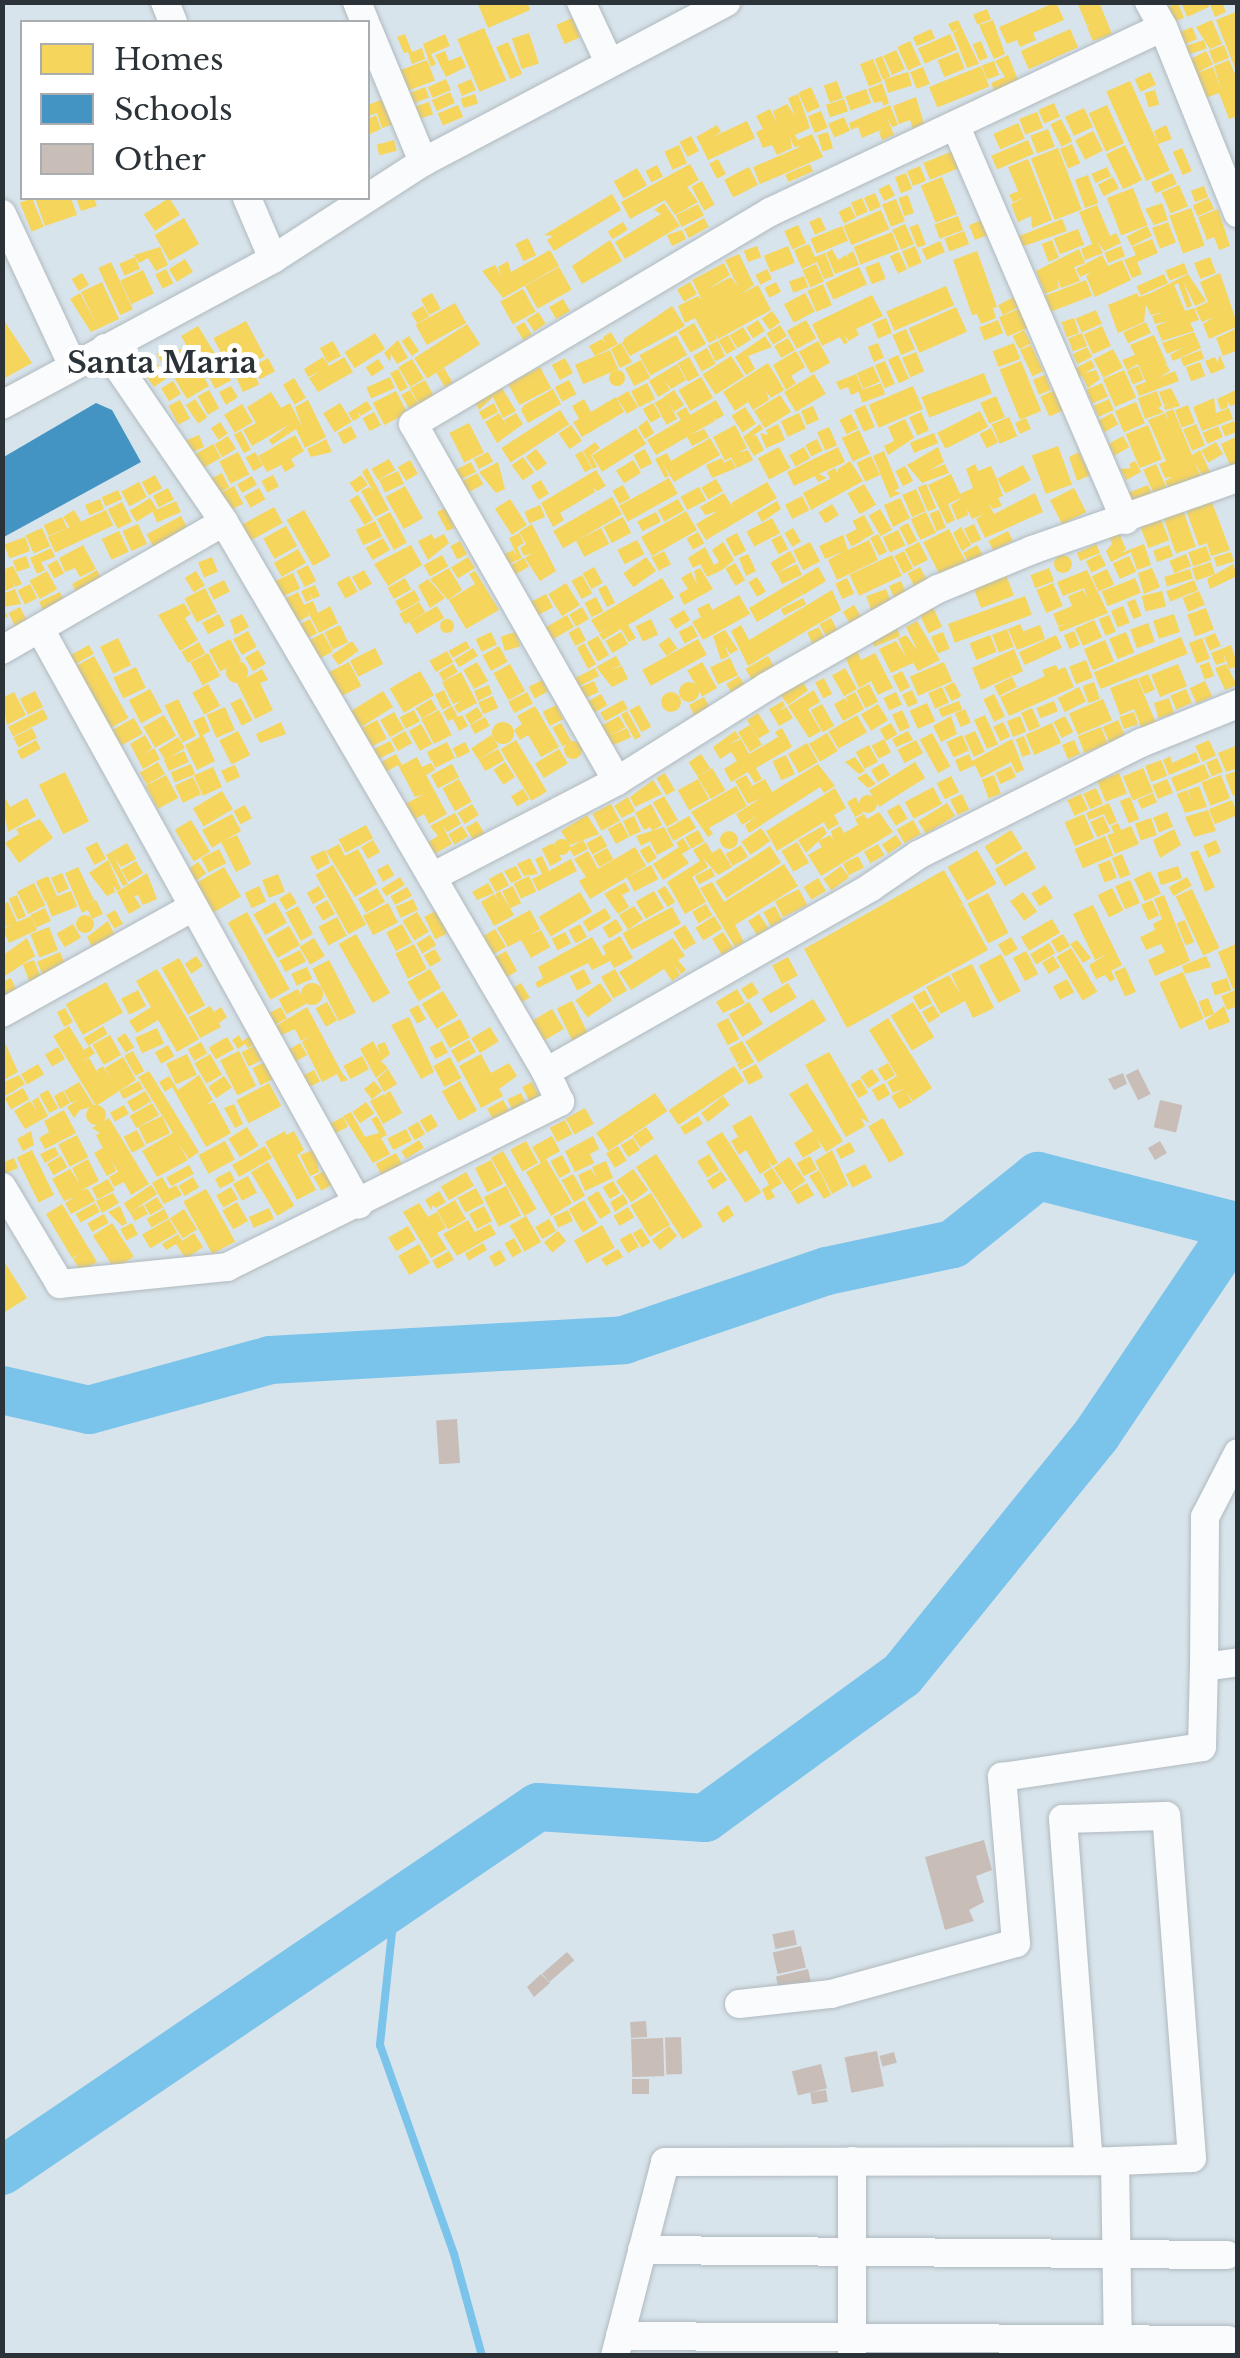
<!DOCTYPE html>
<html>
<head>
<meta charset="utf-8">
<style>
  body { margin:0 }
  #map { position:relative; width:1240px; height:2358px; overflow:hidden; background:#d8e4eb; font-family:"Libre Baskerville",serif }
  div>[style] { position:absolute }
  .homes>* { inset:0; background:#f6d55c; transform-origin:0 0 }
  .round { border-radius:50% }
  .schools>* { inset:0; background:#4393c3 }
  .stream>* { height:8px; margin:-4px; padding:0 4px; transform-origin:4px; border-radius:4px; background:#7ac3ea }
  .river>* { height:48px; margin:-24px; padding:0 24px; transform-origin:24px; border-radius:24px; background:#7ac3ea }
  .building>* { inset:0; background:#c8bdb7; transform-origin:0 0 }
  .roads { filter:drop-shadow(0 0 2px #b0b9bf) drop-shadow(0 0 2px #b0b9bf) }
  .street>* { height:28px; margin:-14px; padding:0 14px; transform-origin:14px; border-radius:14px; background:#f9fbfc }
  span { translate:-50% -50%; white-space:nowrap; text-align:center; line-height:1.15; -webkit-text-stroke:10px #fff; paint-order:stroke }
  .quarter-label { font-size:30px; color:#2b3338; font-weight:700 }
  .frame { position:absolute; inset:0; border:5px solid #2b3338; pointer-events:none }
  .legend { position:absolute; left:20px; top:20px; width:350px; height:180px; box-sizing:border-box; background:#fff; border:2px solid #aaadaf; margin:0; padding:12px 18px; list-style:none; font-size:30px; color:#2b3338 }
  .legend li { display:flex; align-items:center; gap:20px; height:50px }
  .legend b { width:50px; border:2px solid #aaadaf }
</style>
</head>
<body>
<div id="map">
  <div class="homes">
    <i style="clip-path:polygon(477px 2px,527px 2px,530px 10px,488px 28px)"></i>
    <i style="clip-path:polygon(1056px 2px,1064px 20px,1033px 33px,1036px 40px,1020px 47px,1017px 40px,1007px 44px,999px 27px)"></i>
    <i style="clip-path:polygon(1077px 2px,1099px 2px,1112px 34px,1093px 41px,1087px 27px,1091px 25px,1087px 26px)"></i>
    <i style="clip-path:polygon(1181px 2px,1207px 2px,1209px 7px,1187px 17px)"></i>
    <i style="clip-path:polygon(1209px 2px,1222px 2px,1226px 12px,1215px 17px)"></i>
    <i style="left:1178px;top:3px;width:16px;height:19px;rotate:68deg"></i>
    <i style="left:987px;top:9px;width:11px;height:15px;rotate:68deg"></i>
    <i style="clip-path:polygon(1238px 11px,1238px 73px,1237px 73px,1216px 20px)"></i>
    <i style="left:572px;top:18px;width:21px;height:17px;rotate:67deg"></i>
    <i style="clip-path:polygon(958px 20px,979px 64px,967px 68px,953px 33px,960px 29px,952px 32px,948px 24px)"></i>
    <i style="clip-path:polygon(993px 20px,1005px 54px,994px 59px,979px 25px)"></i>
    <i style="clip-path:polygon(1212px 20px,1222px 44px,1210px 49px,1196px 27px)"></i>
    <i style="left:1192px;top:27px;width:13px;height:22px;rotate:67deg"></i>
    <i style="left:484px;top:28px;width:57px;height:29px;rotate:67deg"></i>
    <i style="left:931px;top:29px;width:10px;height:20px;rotate:66deg"></i>
    <i style="left:1070px;top:29px;width:20px;height:54px;rotate:66deg"></i>
    <i style="left:529px;top:33px;width:32px;height:18px;rotate:72deg"></i>
    <i style="clip-path:polygon(405px 34px,412px 52px,422px 48px,425px 59px,412px 64px,408px 52px,404px 53px,397px 37px)"></i>
    <i style="clip-path:polygon(445px 34px,450px 46px,431px 54px,436px 64px,431px 67px,423px 44px)"></i>
    <i style="left:950px;top:34px;width:17px;height:35px;rotate:66deg"></i>
    <i style="left:1204px;top:40px;width:9px;height:26px;rotate:72deg"></i>
    <i style="left:910px;top:41px;width:26px;height:14px;rotate:65deg"></i>
    <i style="left:981px;top:41px;width:18px;height:9px;rotate:68deg"></i>
    <i style="left:508px;top:42px;width:35px;height:13px;rotate:66deg"></i>
    <i style="left:1224px;top:45px;width:14px;height:16px;rotate:69deg"></i>
    <i style="left:896px;top:50px;width:21px;height:14px;rotate:65deg"></i>
    <i style="clip-path:polygon(445px 51px,449px 61px,461px 56px,466px 67px,446px 77px,435px 55px)"></i>
    <i style="left:1206px;top:51px;width:15px;height:22px;rotate:62deg"></i>
    <i style="left:958px;top:52px;width:18px;height:22px;rotate:68deg"></i>
    <i style="clip-path:polygon(1008px 55px,1020px 85px,1009px 89px,1008px 83px,1008px 89px,996px 94px,991px 83px,1005px 77px,995px 61px)"></i>
    <i style="left:882px;top:56px;width:22px;height:8px;rotate:68deg"></i>
    <i style="left:873px;top:59px;width:24px;height:14px;rotate:68deg"></i>
    <i style="left:427px;top:60px;width:22px;height:33px;rotate:69deg"></i>
    <i style="clip-path:polygon(1229px 60px,1238px 81px,1238px 116px,1229px 119px,1219px 93px,1198px 101px,1189px 76px,1213px 67px,1222px 92px,1214px 66px)"></i>
    <i style="left:994px;top:61px;width:15px;height:13px;rotate:70deg"></i>
    <i style="left:981px;top:66px;width:22px;height:56px;rotate:68deg"></i>
    <i style="left:923px;top:67px;width:18px;height:14px;rotate:68deg"></i>
    <i style="left:908px;top:72px;width:14px;height:25px;rotate:73deg"></i>
    <i style="left:1150px;top:72px;width:14px;height:17px;rotate:65deg"></i>
    <i style="left:446px;top:79px;width:12px;height:20px;rotate:66deg"></i>
    <i style="left:471px;top:79px;width:12px;height:15px;rotate:66deg"></i>
    <i style="left:837px;top:81px;width:18px;height:14px;rotate:71deg"></i>
    <i style="left:1130px;top:81px;width:98px;height:26px;rotate:66deg"></i>
    <i style="clip-path:polygon(882px 83px,889px 103px,883px 106px,882px 101px,874px 103px,868px 89px)"></i>
    <i style="left:425px;top:87px;width:11px;height:21px;rotate:68deg"></i>
    <i style="left:811px;top:87px;width:22px;height:14px;rotate:66deg"></i>
    <i style="left:866px;top:89px;width:15px;height:22px;rotate:70deg"></i>
    <i style="left:1155px;top:90px;width:15px;height:11px;rotate:74deg"></i>
    <i style="left:450px;top:92px;width:12px;height:20px;rotate:66deg"></i>
    <i style="left:475px;top:94px;width:10px;height:15px;rotate:73deg"></i>
    <i style="clip-path:polygon(798px 94px,810px 128px,795px 135px,798px 140px,812px 134px,823px 157px,760px 184px,753px 167px,802px 146px,794px 147px,790px 137px,792px 148px,777px 155px,772px 145px,763px 148px,756px 132px,763px 129px,756px 116px,770px 109px,777px 123px,773px 111px,787px 104px,795px 116px,788px 98px)"></i>
    <i style="clip-path:polygon(388px 97px,397px 123px,382px 128px,377px 113px,368px 116px,368px 105px)"></i>
    <i style="clip-path:polygon(916px 97px,924px 124px,913px 129px,910px 120px,899px 124px,893px 106px)"></i>
    <i style="left:844px;top:99px;width:13px;height:19px;rotate:72deg"></i>
    <i style="left:429px;top:102px;width:13px;height:19px;rotate:72deg"></i>
    <i style="left:1054px;top:103px;width:15px;height:17px;rotate:67deg"></i>
    <i style="left:458px;top:105px;width:13px;height:22px;rotate:67deg"></i>
    <i style="clip-path:polygon(890px 105px,898px 125px,892px 127px,886px 115px,894px 135px,882px 140px,879px 132px,883px 129px,862px 138px,858px 127px,851px 130px,849px 123px)"></i>
    <i style="left:1107px;top:105px;width:42px;height:20px;rotate:66deg"></i>
    <i style="left:1084px;top:108px;width:21px;height:21px;rotate:65deg"></i>
    <i style="left:821px;top:111px;width:18px;height:14px;rotate:68deg"></i>
    <i style="left:1037px;top:112px;width:17px;height:19px;rotate:69deg"></i>
    <i style="clip-path:polygon(376px 115px,381px 129px,368px 135px,368px 119px)"></i>
    <i style="left:844px;top:117px;width:15px;height:17px;rotate:67deg"></i>
    <i style="left:1061px;top:119px;width:25px;height:12px;rotate:63deg"></i>
    <i style="left:747px;top:121px;width:19px;height:52px;rotate:65deg"></i>
    <i style="left:1018px;top:123px;width:17px;height:27px;rotate:66deg"></i>
    <i style="left:717px;top:125px;width:8px;height:24px;rotate:60deg"></i>
    <i style="clip-path:polygon(1166px 125px,1172px 139px,1158px 144px,1154px 131px)"></i>
    <i style="left:1048px;top:129px;width:19px;height:19px;rotate:69deg"></i>
    <i style="left:1093px;top:131px;width:22px;height:20px;rotate:63deg"></i>
    <i style="left:828px;top:132px;width:17px;height:11px;rotate:73deg"></i>
    <i style="left:691px;top:136px;width:17px;height:13px;rotate:62deg"></i>
    <i style="left:394px;top:140px;width:11px;height:18px;rotate:75deg"></i>
    <i style="left:1028px;top:140px;width:15px;height:40px;rotate:67deg"></i>
    <i style="left:1072px;top:144px;width:21px;height:13px;rotate:67deg"></i>
    <i style="left:679px;top:145px;width:20px;height:16px;rotate:66deg"></i>
    <i style="left:1125px;top:145px;width:39px;height:21px;rotate:64deg"></i>
    <i style="left:1058px;top:148px;width:66px;height:29px;rotate:69deg"></i>
    <i style="left:1182px;top:148px;width:25px;height:10px;rotate:67deg"></i>
    <i style="left:953px;top:151px;width:18px;height:32px;rotate:68deg"></i>
    <i style="left:718px;top:159px;width:17px;height:10px;rotate:62deg"></i>
    <i style="clip-path:polygon(1028px 159px,1052px 220px,1032px 228px,1031px 216px,1018px 222px,1011px 204px,1029px 195px,1013px 202px,1009px 195px,1018px 191px,1008px 167px)"></i>
    <i style="clip-path:polygon(690px 164px,699px 180px,687px 187px,698px 202px,675px 215px,665px 200px,630px 219px,621px 202px)"></i>
    <i style="left:810px;top:164px;width:8px;height:27px;rotate:67deg"></i>
    <i style="left:657px;top:165px;width:13px;height:13px;rotate:63deg"></i>
    <i style="left:920px;top:166px;width:16px;height:14px;rotate:68deg"></i>
    <i style="left:749px;top:167px;width:20px;height:28px;rotate:63deg"></i>
    <i style="left:1107px;top:167px;width:10px;height:17px;rotate:66deg"></i>
    <i style="left:637px;top:168px;width:20px;height:27px;rotate:60deg"></i>
    <i style="left:906px;top:173px;width:17px;height:12px;rotate:69deg"></i>
    <i style="left:1172px;top:173px;width:12px;height:23px;rotate:66deg"></i>
    <i style="left:1088px;top:175px;width:30px;height:14px;rotate:70deg"></i>
    <i style="left:942px;top:177px;width:40px;height:23px;rotate:68deg"></i>
    <i style="left:1113px;top:177px;width:13px;height:17px;rotate:63deg"></i>
    <i style="left:702px;top:181px;width:27px;height:12px;rotate:62deg"></i>
    <i style="left:889px;top:184px;width:13px;height:12px;rotate:63deg"></i>
    <i style="left:1179px;top:185px;width:23px;height:19px;rotate:67deg"></i>
    <i style="left:1204px;top:186px;width:12px;height:14px;rotate:70deg"></i>
    <i style="left:1133px;top:188px;width:40px;height:28px;rotate:69deg"></i>
    <i style="left:875px;top:193px;width:15px;height:12px;rotate:67deg"></i>
    <i style="clip-path:polygon(612px 194px,621px 210px,554px 251px,547px 240px,553px 236px,544px 235px)"></i>
    <i style="left:908px;top:195px;width:19px;height:10px;rotate:72deg"></i>
    <i style="left:32px;top:198px;width:31px;height:13px;rotate:68deg"></i>
    <i style="clip-path:polygon(35px 198px,71px 198px,77px 215px,45px 226px)"></i>
    <i style="clip-path:polygon(76px 198px,94px 198px,97px 206px,81px 211px)"></i>
    <i style="left:169px;top:198px;width:20px;height:30px;rotate:57deg"></i>
    <i style="left:862px;top:198px;width:15px;height:12px;rotate:67deg"></i>
    <i style="left:1209px;top:198px;width:12px;height:18px;rotate:66deg"></i>
    <i style="left:896px;top:199px;width:24px;height:15px;rotate:68deg"></i>
    <i style="clip-path:polygon(664px 203px,680px 226px,625px 259px,615px 242px,661px 214px,654px 210px)"></i>
    <i style="clip-path:polygon(1162px 203px,1168px 220px,1154px 225px,1145px 209px)"></i>
    <i style="left:698px;top:204px;width:13px;height:25px;rotate:63deg"></i>
    <i style="clip-path:polygon(1097px 205px,1110px 236px,1116px 233px,1121px 243px,1104px 251px,1097px 241px,1103px 253px,1085px 260px,1081px 249px,1092px 244px,1079px 212px)"></i>
    <i style="left:850px;top:206px;width:13px;height:13px;rotate:63deg"></i>
    <i style="left:1191px;top:208px;width:40px;height:23px;rotate:70deg"></i>
    <i style="clip-path:polygon(1218px 209px,1230px 246px,1219px 250px,1214px 237px,1207px 240px,1198px 217px)"></i>
    <i style="left:881px;top:210px;width:21px;height:41px;rotate:67deg"></i>
    <i style="left:958px;top:216px;width:15px;height:25px;rotate:70deg"></i>
    <i style="left:820px;top:217px;width:14px;height:12px;rotate:65deg"></i>
    <i style="left:184px;top:218px;width:30px;height:34px;rotate:60deg"></i>
    <i style="left:704px;top:218px;width:10px;height:23px;rotate:61deg"></i>
    <i style="clip-path:polygon(1062px 219px,1067px 231px,1021px 247px,1017px 237px)"></i>
    <i style="left:982px;top:220px;width:16px;height:14px;rotate:68deg"></i>
    <i style="left:623px;top:222px;width:9px;height:18px;rotate:58deg"></i>
    <i style="left:1168px;top:222px;width:22px;height:17px;rotate:69deg"></i>
    <i style="left:905px;top:224px;width:22px;height:14px;rotate:66deg"></i>
    <i style="left:918px;top:224px;width:22px;height:9px;rotate:69deg"></i>
    <i style="left:798px;top:225px;width:20px;height:15px;rotate:66deg"></i>
    <i style="left:842px;top:226px;width:16px;height:34px;rotate:68deg"></i>
    <i style="left:1147px;top:226px;width:11px;height:23px;rotate:63deg"></i>
    <i style="left:1078px;top:229px;width:17px;height:26px;rotate:69deg"></i>
    <i style="clip-path:polygon(682px 230px,686px 239px,672px 246px,667px 235px)"></i>
    <i style="left:964px;top:231px;width:14px;height:21px;rotate:69deg"></i>
    <i style="left:892px;top:232px;width:19px;height:41px;rotate:69deg"></i>
    <i style="left:528px;top:238px;width:19px;height:14px;rotate:65deg"></i>
    <i style="clip-path:polygon(1152px 239px,1158px 253px,1137px 262px,1142px 274px,1132px 278px,1124px 260px,1136px 255px,1132px 247px)"></i>
    <i style="clip-path:polygon(610px 240px,622px 261px,582px 284px,572px 266px)"></i>
    <i style="left:1052px;top:240px;width:19px;height:11px;rotate:69deg"></i>
    <i style="left:940px;top:241px;width:12px;height:20px;rotate:66deg"></i>
    <i style="clip-path:polygon(809px 244px,815px 257px,825px 253px,834px 276px,824px 279px,817px 262px,802px 269px,794px 250px)"></i>
    <i style="left:757px;top:246px;width:12px;height:14px;rotate:70deg"></i>
    <i style="left:788px;top:246px;width:18px;height:26px;rotate:68deg"></i>
    <i style="left:915px;top:246px;width:18px;height:14px;rotate:68deg"></i>
    <i style="left:1121px;top:246px;width:11px;height:18px;rotate:68deg"></i>
    <i style="clip-path:polygon(160px 247px,168px 265px,156px 271px,148px 258px,139px 263px,134px 255px)"></i>
    <i style="clip-path:polygon(832px 249px,838px 260px,846px 255px,849px 260px,847px 255px,853px 251px,859px 265px,835px 274px,826px 253px)"></i>
    <i style="clip-path:polygon(1079px 249px,1085px 263px,1074px 267px,1080px 281px,1061px 288px,1057px 278px,1059px 288px,1045px 294px,1036px 271px)"></i>
    <i style="clip-path:polygon(550px 250px,559px 266px,503px 298px,482px 271px,495px 265px,502px 277px,498px 267px,508px 261px,511px 272px)"></i>
    <i style="clip-path:polygon(977px 251px,997px 307px,993px 308px,996px 318px,981px 324px,977px 314px,972px 315px,953px 260px)"></i>
    <i style="left:899px;top:252px;width:19px;height:10px;rotate:65deg"></i>
    <i style="clip-path:polygon(739px 254px,754px 285px,741px 294px,758px 285px,771px 310px,718px 339px,713px 331px,717px 339px,709px 343px,695px 318px,685px 323px,678px 306px,698px 296px,702px 300px,692px 280px,724px 263px,730px 275px,708px 289px,731px 277px,738px 287px,725px 260px)"></i>
    <i style="clip-path:polygon(1102px 255px,1108px 266px,1122px 260px,1131px 280px,1095px 297px,1086px 276px,1091px 272px,1080px 277px,1076px 269px)"></i>
    <i style="left:135px;top:257px;width:13px;height:17px;rotate:67deg"></i>
    <i style="left:1210px;top:257px;width:17px;height:17px;rotate:69deg"></i>
    <i style="left:185px;top:259px;width:15px;height:19px;rotate:58deg"></i>
    <i style="left:111px;top:262px;width:52px;height:14px;rotate:65deg"></i>
    <i style="left:879px;top:262px;width:18px;height:15px;rotate:68deg"></i>
    <i style="left:1184px;top:263px;width:11px;height:20px;rotate:68deg"></i>
    <i style="left:816px;top:264px;width:19px;height:15px;rotate:65deg"></i>
    <i style="left:559px;top:267px;width:26px;height:39px;rotate:61deg"></i>
    <i style="left:859px;top:267px;width:19px;height:37px;rotate:65deg"></i>
    <i style="left:166px;top:269px;width:16px;height:12px;rotate:63deg"></i>
    <i style="left:767px;top:269px;width:11px;height:13px;rotate:63deg"></i>
    <i style="left:143px;top:270px;width:26px;height:25px;rotate:65deg"></i>
    <i style="left:82px;top:273px;width:14px;height:12px;rotate:60deg"></i>
    <i style="clip-path:polygon(1220px 273px,1238px 326px,1209px 339px,1203px 324px,1214px 317px,1202px 322px,1195px 308px,1208px 302px,1200px 282px)"></i>
    <i style="left:1164px;top:274px;width:10px;height:30px;rotate:66deg"></i>
    <i style="clip-path:polygon(1188px 274px,1206px 301px,1195px 306px,1183px 281px,1192px 306px,1187px 308px,1178px 283px,1174px 285px,1185px 311px,1194px 308px,1199px 320px,1190px 323px,1194px 331px,1162px 341px,1156px 326px,1168px 321px,1155px 324px,1152px 316px,1164px 312px,1151px 315px,1146px 305px,1144px 322px,1118px 333px,1108px 305px,1137px 293px,1139px 297px,1151px 293px)"></i>
    <i style="left:804px;top:276px;width:12px;height:16px;rotate:70deg"></i>
    <i style="left:1086px;top:280px;width:17px;height:45px;rotate:69deg"></i>
    <i style="clip-path:polygon(102px 282px,119px 319px,91px 332px,70px 299px,80px 293px,97px 325px,81px 292px)"></i>
    <i style="left:690px;top:282px;width:14px;height:15px;rotate:60deg"></i>
    <i style="left:776px;top:282px;width:11px;height:13px;rotate:63deg"></i>
    <i style="left:823px;top:284px;width:23px;height:17px;rotate:67deg"></i>
    <i style="left:946px;top:286px;width:21px;height:65px;rotate:67deg"></i>
    <i style="left:523px;top:289px;width:26px;height:26px;rotate:61deg"></i>
    <i style="left:432px;top:293px;width:18px;height:13px;rotate:61deg"></i>
    <i style="left:805px;top:293px;width:21px;height:24px;rotate:62deg"></i>
    <i style="clip-path:polygon(872px 295px,883px 316px,856px 329px,859px 335px,849px 341px,844px 335px,848px 343px,844px 344px,840px 337px,822px 346px,812px 324px)"></i>
    <i style="left:1014px;top:297px;width:11px;height:18px;rotate:63deg"></i>
    <i style="left:563px;top:299px;width:14px;height:16px;rotate:60deg"></i>
    <i style="left:455px;top:303px;width:23px;height:45px;rotate:61deg"></i>
    <i style="left:423px;top:306px;width:12px;height:14px;rotate:59deg"></i>
    <i style="clip-path:polygon(672px 306px,685px 326px,630px 356px,622px 343px,625px 338px)"></i>
    <i style="left:956px;top:307px;width:27px;height:52px;rotate:66deg"></i>
    <i style="left:1023px;top:307px;width:21px;height:26px;rotate:67deg"></i>
    <i style="left:1096px;top:310px;width:15px;height:22px;rotate:67deg"></i>
    <i style="left:772px;top:311px;width:14px;height:13px;rotate:54deg"></i>
    <i style="left:538px;top:312px;width:14px;height:14px;rotate:56deg"></i>
    <i style="left:886px;top:318px;width:16px;height:15px;rotate:68deg"></i>
    <i style="left:1074px;top:318px;width:16px;height:13px;rotate:72deg"></i>
    <i style="left:758px;top:320px;width:13px;height:14px;rotate:58deg"></i>
    <i style="left:806px;top:320px;width:21px;height:22px;rotate:61deg"></i>
    <i style="left:998px;top:320px;width:14px;height:20px;rotate:69deg"></i>
    <i style="left:246px;top:321px;width:40px;height:37px;rotate:62deg"></i>
    <i style="clip-path:polygon(5px 322px,32px 363px,5px 378px,2px 323px)"></i>
    <i style="left:524px;top:322px;width:15px;height:10px;rotate:58deg"></i>
    <i style="left:1146px;top:322px;width:12px;height:25px;rotate:66deg"></i>
    <i style="left:694px;top:323px;width:24px;height:18px;rotate:60deg"></i>
    <i style="left:467px;top:324px;width:24px;height:63px;rotate:57deg"></i>
    <i style="left:780px;top:325px;width:13px;height:16px;rotate:58deg"></i>
    <i style="clip-path:polygon(198px 326px,217px 357px,199px 369px,209px 386px,187px 399px,173px 376px,196px 362px,181px 336px)"></i>
    <i style="left:1102px;top:326px;width:22px;height:20px;rotate:66deg"></i>
    <i style="left:743px;top:327px;width:15px;height:16px;rotate:58deg"></i>
    <i style="clip-path:polygon(1238px 328px,1238px 350px,1223px 356px,1216px 338px)"></i>
    <i style="left:906px;top:329px;width:22px;height:15px;rotate:66deg"></i>
    <i style="left:1024px;top:330px;width:15px;height:13px;rotate:62deg"></i>
    <i style="clip-path:polygon(611px 332px,618px 344px,595px 356px,589px 346px,602px 339px,605px 343px,603px 337px)"></i>
    <i style="clip-path:polygon(1194px 332px,1201px 348px,1173px 361px,1170px 355px,1184px 347px,1167px 354px,1162px 343px)"></i>
    <i style="left:375px;top:333px;width:19px;height:36px;rotate:58deg"></i>
    <i style="left:1082px;top:333px;width:14px;height:15px;rotate:69deg"></i>
    <i style="left:676px;top:335px;width:23px;height:42px;rotate:61deg"></i>
    <i style="left:728px;top:335px;width:16px;height:11px;rotate:60deg"></i>
    <i style="clip-path:polygon(1154px 335px,1167px 364px,1163px 366px,1167px 365px,1170px 371px,1158px 378px,1175px 371px,1179px 381px,1139px 396px,1135px 386px,1146px 382px,1138px 364px,1127px 370px,1122px 360px,1135px 355px,1130px 345px)"></i>
    <i style="left:409px;top:336px;width:18px;height:9px;rotate:56deg"></i>
    <i style="clip-path:polygon(765px 336px,772px 347px,748px 356px,755px 369px,746px 375px,735px 357px)"></i>
    <i style="left:788px;top:338px;width:14px;height:16px;rotate:60deg"></i>
    <i style="clip-path:polygon(398px 340px,408px 358px,397px 364px,391px 354px,390px 362px,384px 353px)"></i>
    <i style="left:333px;top:341px;width:17px;height:15px;rotate:62deg"></i>
    <i style="left:718px;top:341px;width:17px;height:11px;rotate:65deg"></i>
    <i style="left:818px;top:341px;width:25px;height:22px;rotate:61deg"></i>
    <i style="clip-path:polygon(621px 343px,632px 362px,620px 368px,611px 349px)"></i>
    <i style="left:878px;top:343px;width:16px;height:11px;rotate:68deg"></i>
    <i style="left:1014px;top:343px;width:17px;height:23px;rotate:69deg"></i>
    <i style="left:1031px;top:345px;width:29px;height:12px;rotate:65deg"></i>
    <i style="left:184px;top:347px;width:15px;height:12px;rotate:58deg"></i>
    <i style="left:1087px;top:347px;width:11px;height:16px;rotate:63deg"></i>
    <i style="left:167px;top:348px;width:24px;height:12px;rotate:60deg"></i>
    <i style="left:707px;top:348px;width:18px;height:16px;rotate:61deg"></i>
    <i style="left:1113px;top:349px;width:21px;height:22px;rotate:62deg"></i>
    <i style="left:610px;top:350px;width:21px;height:38px;rotate:67deg"></i>
    <i style="left:1201px;top:350px;width:9px;height:22px;rotate:69deg"></i>
    <i style="clip-path:polygon(796px 351px,805px 367px,791px 376px,796px 383px,786px 390px,773px 365px)"></i>
    <i style="left:916px;top:352px;width:21px;height:15px;rotate:67deg"></i>
    <i style="left:151px;top:355px;width:28px;height:16px;rotate:55deg"></i>
    <i style="left:898px;top:355px;width:26px;height:11px;rotate:65deg"></i>
    <i style="clip-path:polygon(1070px 355px,1076px 368px,1091px 360px,1095px 367px,1085px 373px,1096px 370px,1100px 379px,1088px 388px,1082px 376px,1074px 380px,1062px 359px)"></i>
    <i style="clip-path:polygon(1220px 355px,1225px 368px,1211px 374px,1205px 361px,1215px 357px,1217px 362px)"></i>
    <i style="left:731px;top:356px;width:24px;height:34px;rotate:57deg"></i>
    <i style="clip-path:polygon(323px 357px,329px 366px,344px 357px,353px 372px,318px 392px,309px 378px,321px 371px,308px 377px,304px 369px)"></i>
    <i style="left:689px;top:357px;width:21px;height:13px;rotate:61deg"></i>
    <i style="left:268px;top:358px;width:15px;height:17px;rotate:62deg"></i>
    <i style="left:565px;top:358px;width:17px;height:15px;rotate:62deg"></i>
    <i style="left:378px;top:359px;width:11px;height:15px;rotate:56deg"></i>
    <i style="left:412px;top:359px;width:23px;height:16px;rotate:59deg"></i>
    <i style="left:641px;top:360px;width:20px;height:18px;rotate:63deg"></i>
    <i style="left:221px;top:361px;width:22px;height:18px;rotate:63deg"></i>
    <i style="left:885px;top:361px;width:25px;height:11px;rotate:67deg"></i>
    <i style="left:1021px;top:361px;width:54px;height:23px;rotate:68deg"></i>
    <i style="left:1200px;top:362px;width:15px;height:15px;rotate:70deg"></i>
    <i style="clip-path:polygon(768px 363px,784px 390px,771px 398px,766px 391px,769px 400px,753px 410px,748px 402px,735px 411px,723px 392px)"></i>
    <i style="clip-path:polygon(677px 364px,686px 380px,671px 389px,664px 380px,670px 390px,658px 397px,649px 381px)"></i>
    <i style="left:873px;top:366px;width:17px;height:18px;rotate:66deg"></i>
    <i style="left:1138px;top:366px;width:15px;height:12px;rotate:67deg"></i>
    <i style="left:540px;top:367px;width:24px;height:36px;rotate:62deg"></i>
    <i style="left:444px;top:368px;width:17px;height:9px;rotate:59deg"></i>
    <i style="left:252px;top:369px;width:17px;height:18px;rotate:65deg"></i>
    <i style="left:398px;top:369px;width:21px;height:9px;rotate:62deg"></i>
    <i style="left:1124px;top:370px;width:30px;height:23px;rotate:66deg"></i>
    <i class="round" style="left:609px;top:370px;width:16px;height:16px"></i>
    <i style="left:984px;top:373px;width:22px;height:67px;rotate:69deg"></i>
    <i style="left:814px;top:374px;width:23px;height:35px;rotate:59deg"></i>
    <i style="clip-path:polygon(856px 374px,863px 390px,851px 395px,848px 387px,840px 390px,836px 382px)"></i>
    <i style="left:1045px;top:375px;width:16px;height:13px;rotate:68deg"></i>
    <i style="left:390px;top:377px;width:12px;height:26px;rotate:66deg"></i>
    <i style="left:701px;top:377px;width:24px;height:26px;rotate:60deg"></i>
    <i style="left:294px;top:378px;width:23px;height:13px;rotate:59deg"></i>
    <i style="left:425px;top:380px;width:18px;height:17px;rotate:61deg"></i>
    <i style="left:569px;top:380px;width:16px;height:16px;rotate:63deg"></i>
    <i style="left:173px;top:381px;width:15px;height:14px;rotate:58deg"></i>
    <i style="left:647px;top:383px;width:18px;height:18px;rotate:63deg"></i>
    <i style="left:881px;top:383px;width:12px;height:24px;rotate:70deg"></i>
    <i style="left:1102px;top:383px;width:15px;height:17px;rotate:67deg"></i>
    <i style="clip-path:polygon(500px 385px,516px 411px,503px 418px,493px 397px,479px 410px,475px 401px)"></i>
    <i style="clip-path:polygon(231px 386px,238px 397px,226px 405px,219px 392px)"></i>
    <i style="left:913px;top:386px;width:25px;height:48px;rotate:67deg"></i>
    <i style="clip-path:polygon(1171px 388px,1180px 406px,1165px 410px,1164px 406px,1170px 404px,1164px 405px,1159px 392px)"></i>
    <i style="clip-path:polygon(553px 389px,561px 404px,528px 423px,521px 410px,524px 405px)"></i>
    <i style="clip-path:polygon(1238px 389px,1238px 403px,1230px 406px,1227px 401px,1228px 407px,1221px 410px,1217px 399px)"></i>
    <i style="left:209px;top:390px;width:21px;height:13px;rotate:61deg"></i>
    <i style="left:410px;top:390px;width:16px;height:10px;rotate:60deg"></i>
    <i style="left:674px;top:390px;width:18px;height:12px;rotate:56deg"></i>
    <i style="left:1055px;top:390px;width:22px;height:16px;rotate:66deg"></i>
    <i style="left:396px;top:391px;width:25px;height:26px;rotate:63deg"></i>
    <i style="left:628px;top:391px;width:19px;height:13px;rotate:58deg"></i>
    <i style="clip-path:polygon(1157px 391px,1162px 406px,1158px 408px,1164px 412px,1145px 419px,1138px 398px)"></i>
    <i style="clip-path:polygon(271px 392px,281px 408px,290px 403px,302px 427px,295px 407px,308px 400px,326px 437px,305px 448px,296px 429px,272px 445px,269px 440px,290px 424px,252px 446px,243px 430px,256px 423px,247px 407px)"></i>
    <i style="clip-path:polygon(780px 395px,791px 412px,765px 428px,761px 423px,766px 419px,761px 422px,754px 411px)"></i>
    <i style="left:996px;top:396px;width:23px;height:17px;rotate:67deg"></i>
    <i style="clip-path:polygon(616px 397px,624px 412px,582px 437px,573px 422px,579px 419px,572px 406px,584px 399px,591px 412px)"></i>
    <i style="left:665px;top:397px;width:25px;height:12px;rotate:61deg"></i>
    <i style="clip-path:polygon(1214px 398px,1216px 413px,1229px 408px,1233px 419px,1202px 431px,1193px 407px)"></i>
    <i style="left:195px;top:399px;width:22px;height:11px;rotate:56deg"></i>
    <i style="left:1109px;top:399px;width:12px;height:17px;rotate:66deg"></i>
    <i style="left:180px;top:400px;width:21px;height:13px;rotate:62deg"></i>
    <i style="clip-path:polygon(716px 400px,724px 415px,716px 420px,713px 417px,715px 421px,690px 435px,704px 429px,709px 437px,692px 446px,687px 437px,656px 455px,647px 440px,681px 420px,676px 413px,686px 407px,690px 415px)"></i>
    <i style="clip-path:polygon(367px 401px,372px 409px,361px 416px,357px 411px,360px 417px,353px 421px,348px 413px)"></i>
    <i style="left:1136px;top:402px;width:23px;height:23px;rotate:67deg"></i>
    <i style="left:340px;top:403px;width:22px;height:20px;rotate:58deg"></i>
    <i style="clip-path:polygon(494px 403px,498px 412px,483px 420px,479px 412px)"></i>
    <i style="left:653px;top:403px;width:16px;height:12px;rotate:60deg"></i>
    <i style="left:242px;top:404px;width:21px;height:21px;rotate:59deg"></i>
    <i style="left:865px;top:405px;width:24px;height:12px;rotate:66deg"></i>
    <i style="left:1188px;top:405px;width:19px;height:14px;rotate:69deg"></i>
    <i style="left:813px;top:406px;width:15px;height:13px;rotate:67deg"></i>
    <i style="left:745px;top:407px;width:20px;height:16px;rotate:57deg"></i>
    <i style="clip-path:polygon(1173px 409px,1192px 455px,1200px 450px,1211px 474px,1203px 477px,1194px 461px,1202px 479px,1171px 493px,1165px 481px,1172px 477px,1165px 478px,1159px 464px,1166px 461px,1148px 420px,1165px 413px,1168px 421px,1166px 412px)"></i>
    <i style="left:560px;top:410px;width:17px;height:70px;rotate:57deg"></i>
    <i style="left:980px;top:411px;width:18px;height:48px;rotate:63deg"></i>
    <i style="left:374px;top:412px;width:15px;height:13px;rotate:62deg"></i>
    <i style="left:921px;top:412px;width:20px;height:13px;rotate:66deg"></i>
    <i style="clip-path:polygon(499px 413px,508px 428px,504px 420px,516px 413px,523px 424px,497px 443px,485px 422px)"></i>
    <i style="left:799px;top:413px;width:17px;height:20px;rotate:66deg"></i>
    <i style="left:1112px;top:413px;width:13px;height:16px;rotate:61deg"></i>
    <i style="left:851px;top:414px;width:16px;height:13px;rotate:63deg"></i>
    <i style="left:1009px;top:417px;width:21px;height:19px;rotate:67deg"></i>
    <i style="left:1026px;top:418px;width:12px;height:12px;rotate:66deg"></i>
    <i style="clip-path:polygon(905px 419px,914px 438px,888px 455px,884px 446px,894px 441px,888px 427px)"></i>
    <i style="clip-path:polygon(647px 420px,654px 433px,645px 439px,638px 427px)"></i>
    <i style="left:1234px;top:421px;width:11px;height:14px;rotate:68deg"></i>
    <i style="left:220px;top:422px;width:14px;height:11px;rotate:56deg"></i>
    <i style="left:469px;top:423px;width:33px;height:22px;rotate:63deg"></i>
    <i style="clip-path:polygon(760px 424px,763px 429px,752px 436px,756px 435px,764px 450px,754px 456px,743px 437px)"></i>
    <i style="clip-path:polygon(778px 424px,785px 440px,766px 448px,760px 433px,768px 435px,766px 430px)"></i>
    <i style="left:1196px;top:424px;width:23px;height:14px;rotate:67deg"></i>
    <i style="left:571px;top:425px;width:19px;height:15px;rotate:55deg"></i>
    <i style="clip-path:polygon(735px 425px,747px 448px,738px 453px,748px 450px,753px 460px,737px 468px,731px 457px,725px 461px,713px 437px)"></i>
    <i style="left:1148px;top:425px;width:37px;height:24px;rotate:68deg"></i>
    <i style="left:351px;top:426px;width:13px;height:15px;rotate:63deg"></i>
    <i style="left:1218px;top:426px;width:12px;height:17px;rotate:66deg"></i>
    <i style="left:829px;top:427px;width:20px;height:13px;rotate:66deg"></i>
    <i style="left:636px;top:428px;width:19px;height:52px;rotate:58deg"></i>
    <i style="left:991px;top:428px;width:16px;height:13px;rotate:63deg"></i>
    <i style="left:859px;top:430px;width:26px;height:19px;rotate:65deg"></i>
    <i style="left:241px;top:431px;width:21px;height:8px;rotate:62deg"></i>
    <i style="left:934px;top:433px;width:11px;height:26px;rotate:68deg"></i>
    <i style="left:199px;top:435px;width:13px;height:18px;rotate:67deg"></i>
    <i style="clip-path:polygon(295px 435px,304px 451px,291px 459px,295px 466px,285px 472px,281px 465px,267px 472px,258px 456px)"></i>
    <i style="left:228px;top:436px;width:15px;height:16px;rotate:58deg"></i>
    <i style="left:1123px;top:436px;width:13px;height:17px;rotate:61deg"></i>
    <i style="clip-path:polygon(1238px 436px,1238px 473px,1234px 475px,1221px 444px)"></i>
    <i style="clip-path:polygon(710px 438px,720px 455px,674px 482px,663px 464px,669px 476px,665px 478px,655px 459px,667px 453px,671px 461px)"></i>
    <i style="clip-path:polygon(326px 439px,332px 452px,311px 457px,307px 449px)"></i>
    <i style="left:817px;top:439px;width:13px;height:13px;rotate:63deg"></i>
    <i style="clip-path:polygon(595px 442px,600px 448px,591px 455px,597px 467px,593px 469px,583px 451px)"></i>
    <i style="left:1216px;top:442px;width:14px;height:17px;rotate:60deg"></i>
    <i style="left:213px;top:444px;width:16px;height:28px;rotate:60deg"></i>
    <i style="left:1058px;top:446px;width:41px;height:28px;rotate:70deg"></i>
    <i style="left:779px;top:447px;width:24px;height:24px;rotate:62deg"></i>
    <i style="left:804px;top:447px;width:13px;height:17px;rotate:61deg"></i>
    <i style="clip-path:polygon(838px 447px,845px 462px,819px 474px,827px 478px,818px 482px,815px 476px,794px 486px,787px 472px)"></i>
    <i style="clip-path:polygon(938px 447px,944px 462px,928px 471px,945px 464px,949px 473px,922px 483px,907px 465px)"></i>
    <i style="left:536px;top:449px;width:18px;height:13px;rotate:52deg"></i>
    <i style="left:645px;top:449px;width:16px;height:13px;rotate:63deg"></i>
    <i style="left:582px;top:451px;width:20px;height:8px;rotate:60deg"></i>
    <i style="clip-path:polygon(884px 451px,899px 488px,894px 491px,901px 493px,890px 498px,873px 456px)"></i>
    <i style="left:238px;top:452px;width:25px;height:21px;rotate:63deg"></i>
    <i style="left:255px;top:452px;width:16px;height:11px;rotate:60deg"></i>
    <i style="left:488px;top:452px;width:11px;height:16px;rotate:63deg"></i>
    <i style="clip-path:polygon(1079px 452px,1090px 475px,1077px 481px,1069px 457px)"></i>
    <i style="left:871px;top:456px;width:21px;height:16px;rotate:65deg"></i>
    <i style="left:523px;top:457px;width:19px;height:14px;rotate:54deg"></i>
    <i style="clip-path:polygon(722px 458px,724px 463px,731px 459px,736px 468px,712px 478px,706px 465px)"></i>
    <i style="left:389px;top:459px;width:13px;height:20px;rotate:61deg"></i>
    <i style="left:410px;top:460px;width:16px;height:14px;rotate:60deg"></i>
    <i style="left:633px;top:460px;width:15px;height:20px;rotate:58deg"></i>
    <i style="clip-path:polygon(850px 461px,863px 481px,811px 510px,803px 493px,830px 479px,827px 472px,835px 468px,838px 474px,838px 469px)"></i>
    <i style="clip-path:polygon(1135px 461px,1141px 472px,1126px 480px,1120px 469px,1131px 468px,1129px 464px)"></i>
    <i style="left:471px;top:462px;width:11px;height:18px;rotate:63deg"></i>
    <i style="clip-path:polygon(498px 462px,505px 489px,496px 493px,479px 472px)"></i>
    <i style="clip-path:polygon(975px 464px,978px 471px,991px 466px,996px 477px,1003px 496px,998px 498px,1002px 506px,993px 509px,988px 503px,994px 514px,1035px 493px,1043px 512px,985px 538px,976px 519px,984px 514px,972px 519px,967px 509px,968px 515px,957px 520px,951px 505px,963px 497px,948px 504px,955px 520px,947px 524px,928px 485px,951px 474px,960px 494px,973px 488px,966px 469px)"></i>
    <i style="left:1156px;top:464px;width:34px;height:14px;rotate:66deg"></i>
    <i style="left:1023px;top:465px;width:17px;height:29px;rotate:62deg"></i>
    <i style="left:905px;top:466px;width:17px;height:11px;rotate:62deg"></i>
    <i style="clip-path:polygon(367px 468px,389px 510px,375px 517px,361px 491px,369px 487px,373px 491px,362px 472px)"></i>
    <i style="clip-path:polygon(596px 470px,606px 486px,597px 491px,593px 488px,595px 492px,560px 513px,564px 520px,553px 527px,541px 503px)"></i>
    <i style="left:398px;top:471px;width:14px;height:21px;rotate:65deg"></i>
    <i style="left:222px;top:473px;width:16px;height:12px;rotate:63deg"></i>
    <i style="left:477px;top:473px;width:13px;height:20px;rotate:61deg"></i>
    <i style="left:155px;top:475px;width:15px;height:15px;rotate:62deg"></i>
    <i style="left:273px;top:475px;width:13px;height:13px;rotate:63deg"></i>
    <i style="left:361px;top:475px;width:12px;height:14px;rotate:55deg"></i>
    <i style="left:252px;top:476px;width:10px;height:17px;rotate:61deg"></i>
    <i style="left:669px;top:478px;width:18px;height:57px;rotate:61deg"></i>
    <i style="left:716px;top:479px;width:14px;height:17px;rotate:60deg"></i>
    <i style="left:541px;top:480px;width:16px;height:12px;rotate:60deg"></i>
    <i style="left:139px;top:482px;width:17px;height:20px;rotate:62deg"></i>
    <i style="clip-path:polygon(767px 482px,777px 498px,706px 540px,696px 524px,718px 511px,705px 515px,700px 507px,724px 493px,734px 510px,731px 503px)"></i>
    <i style="left:864px;top:484px;width:24px;height:19px;rotate:60deg"></i>
    <i style="left:926px;top:484px;width:26px;height:9px;rotate:67deg"></i>
    <i style="left:623px;top:485px;width:15px;height:12px;rotate:62deg"></i>
    <i style="left:1148px;top:485px;width:18px;height:21px;rotate:68deg"></i>
    <i style="left:234px;top:486px;width:20px;height:21px;rotate:63deg"></i>
    <i style="left:405px;top:486px;width:37px;height:22px;rotate:61deg"></i>
    <i style="left:699px;top:487px;width:15px;height:21px;rotate:62deg"></i>
    <i style="left:168px;top:488px;width:13px;height:17px;rotate:63deg"></i>
    <i style="left:259px;top:488px;width:13px;height:17px;rotate:61deg"></i>
    <i style="left:1074px;top:488px;width:27px;height:27px;rotate:63deg"></i>
    <i style="left:916px;top:489px;width:24px;height:15px;rotate:66deg"></i>
    <i style="left:118px;top:490px;width:10px;height:18px;rotate:66deg"></i>
    <i style="left:358px;top:495px;width:29px;height:10px;rotate:59deg"></i>
    <i style="left:802px;top:496px;width:16px;height:19px;rotate:63deg"></i>
    <i style="left:612px;top:497px;width:20px;height:68px;rotate:60deg"></i>
    <i style="clip-path:polygon(1210px 497px,1230px 550px,1211px 556px,1207px 543px,1199px 546px,1185px 507px)"></i>
    <i style="left:150px;top:498px;width:13px;height:24px;rotate:58deg"></i>
    <i style="clip-path:polygon(900px 498px,910px 518px,893px 527px,884px 505px)"></i>
    <i style="left:100px;top:499px;width:11px;height:16px;rotate:68deg"></i>
    <i style="left:510px;top:499px;width:31px;height:18px;rotate:57deg"></i>
    <i style="left:678px;top:499px;width:13px;height:23px;rotate:61deg"></i>
    <i style="left:176px;top:501px;width:12px;height:26px;rotate:66deg"></i>
    <i style="clip-path:polygon(777px 501px,781px 509px,762px 522px,757px 513px)"></i>
    <i style="left:122px;top:502px;width:22px;height:16px;rotate:63deg"></i>
    <i style="left:832px;top:504px;width:13px;height:16px;rotate:58deg"></i>
    <i style="left:540px;top:505px;width:13px;height:17px;rotate:67deg"></i>
    <i style="left:274px;top:507px;width:18px;height:43px;rotate:61deg"></i>
    <i style="clip-path:polygon(447px 507px,454px 528px,447px 531px,437px 512px)"></i>
    <i style="left:1182px;top:507px;width:42px;height:21px;rotate:71deg"></i>
    <i style="left:880px;top:509px;width:24px;height:13px;rotate:60deg"></i>
    <i style="left:74px;top:510px;width:13px;height:13px;rotate:58deg"></i>
    <i style="left:106px;top:510px;width:17px;height:64px;rotate:65deg"></i>
    <i style="left:304px;top:510px;width:53px;height:20px;rotate:60deg"></i>
    <i style="left:939px;top:510px;width:19px;height:10px;rotate:69deg"></i>
    <i style="left:686px;top:511px;width:22px;height:52px;rotate:60deg"></i>
    <i style="left:390px;top:512px;width:35px;height:15px;rotate:61deg"></i>
    <i style="left:656px;top:512px;width:11px;height:21px;rotate:63deg"></i>
    <i style="left:926px;top:512px;width:23px;height:17px;rotate:65deg"></i>
    <i style="left:1159px;top:514px;width:28px;height:22px;rotate:69deg"></i>
    <i style="left:864px;top:515px;width:21px;height:13px;rotate:62deg"></i>
    <i style="left:181px;top:516px;width:21px;height:39px;rotate:62deg"></i>
    <i style="left:62px;top:517px;width:12px;height:20px;rotate:66deg"></i>
    <i style="left:623px;top:517px;width:18px;height:22px;rotate:63deg"></i>
    <i style="left:772px;top:518px;width:17px;height:29px;rotate:62deg"></i>
    <i style="left:375px;top:521px;width:17px;height:21px;rotate:65deg"></i>
    <i style="left:908px;top:523px;width:20px;height:10px;rotate:63deg"></i>
    <i style="left:138px;top:524px;width:22px;height:17px;rotate:66deg"></i>
    <i style="clip-path:polygon(532px 524px,556px 571px,540px 581px,525px 558px,532px 553px,524px 556px,520px 548px,526px 544px,519px 532px)"></i>
    <i style="left:974px;top:524px;width:17px;height:11px;rotate:65deg"></i>
    <i style="left:286px;top:526px;width:23px;height:26px;rotate:61deg"></i>
    <i style="clip-path:polygon(961px 527px,971px 545px,962px 551px,953px 533px)"></i>
    <i style="left:42px;top:528px;width:20px;height:18px;rotate:66deg"></i>
    <i style="left:601px;top:528px;width:18px;height:28px;rotate:63deg"></i>
    <i style="left:793px;top:528px;width:16px;height:10px;rotate:60deg"></i>
    <i style="left:857px;top:529px;width:13px;height:13px;rotate:63deg"></i>
    <i style="left:949px;top:529px;width:40px;height:29px;rotate:63deg"></i>
    <i style="left:898px;top:530px;width:17px;height:17px;rotate:65deg"></i>
    <i style="left:119px;top:531px;width:23px;height:19px;rotate:65deg"></i>
    <i style="left:1008px;top:531px;width:11px;height:22px;rotate:63deg"></i>
    <i style="clip-path:polygon(1118px 531px,1126px 549px,1121px 553px,1144px 544px,1151px 565px,1137px 570px,1131px 552px,1111px 562px,1106px 551px,1112px 544px,1109px 536px)"></i>
    <i style="left:698px;top:532px;width:13px;height:13px;rotate:61deg"></i>
    <i style="clip-path:polygon(519px 533px,524px 543px,517px 547px,522px 558px,505px 566px,500px 557px,513px 550px,517px 556px,509px 538px)"></i>
    <i style="left:737px;top:533px;width:20px;height:13px;rotate:63deg"></i>
    <i style="clip-path:polygon(432px 534px,434px 539px,444px 534px,449px 543px,428px 560px,418px 541px)"></i>
    <i style="left:878px;top:534px;width:20px;height:9px;rotate:63deg"></i>
    <i style="left:781px;top:535px;width:16px;height:11px;rotate:63deg"></i>
    <i style="clip-path:polygon(843px 535px,848px 550px,869px 540px,878px 560px,837px 580px,828px 560px,844px 551px,825px 559px,819px 546px)"></i>
    <i style="left:25px;top:537px;width:15px;height:22px;rotate:70deg"></i>
    <i style="left:383px;top:538px;width:14px;height:20px;rotate:60deg"></i>
    <i style="left:637px;top:540px;width:16px;height:22px;rotate:63deg"></i>
    <i style="left:460px;top:541px;width:15px;height:11px;rotate:62deg"></i>
    <i style="clip-path:polygon(723px 542px,734px 560px,722px 570px,707px 577px,700px 564px,693px 568px,688px 558px,705px 547px,714px 565px,719px 562px,712px 550px)"></i>
    <i style="left:810px;top:542px;width:22px;height:19px;rotate:63deg"></i>
    <i style="left:919px;top:542px;width:20px;height:16px;rotate:63deg"></i>
    <i style="clip-path:polygon(1096px 544px,1100px 553px,1080px 561px,1077px 553px)"></i>
    <i style="clip-path:polygon(83px 545px,96px 569px,80px 577px,75px 568px,65px 572px,59px 558px)"></i>
    <i style="clip-path:polygon(411px 545px,422px 565px,388px 586px,374px 564px)"></i>
    <i style="left:977px;top:545px;width:14px;height:16px;rotate:60deg"></i>
    <i style="left:1169px;top:545px;width:12px;height:17px;rotate:70deg"></i>
    <i style="left:1206px;top:546px;width:15px;height:19px;rotate:70deg"></i>
    <i style="clip-path:polygon(51px 548px,55px 557px,41px 562px,45px 570px,37px 574px,30px 558px)"></i>
    <i style="left:298px;top:549px;width:16px;height:28px;rotate:60deg"></i>
    <i style="left:664px;top:551px;width:15px;height:14px;rotate:62deg"></i>
    <i style="left:790px;top:551px;width:12px;height:23px;rotate:59deg"></i>
    <i style="left:904px;top:551px;width:20px;height:11px;rotate:63deg"></i>
    <i style="left:1231px;top:552px;width:10px;height:18px;rotate:73deg"></i>
    <i style="clip-path:polygon(748px 554px,756px 571px,746px 576px,739px 558px)"></i>
    <i style="left:1100px;top:554px;width:13px;height:16px;rotate:63deg"></i>
    <i style="left:1186px;top:554px;width:13px;height:18px;rotate:67deg"></i>
    <i class="round" style="left:1054px;top:555px;width:18px;height:18px"></i>
    <i style="left:442px;top:555px;width:13px;height:21px;rotate:61deg"></i>
    <i style="left:892px;top:555px;width:23px;height:47px;rotate:65deg"></i>
    <i style="left:26px;top:556px;width:12px;height:14px;rotate:70deg"></i>
    <i style="left:1129px;top:556px;width:17px;height:18px;rotate:65deg"></i>
    <i style="left:212px;top:557px;width:16px;height:15px;rotate:68deg"></i>
    <i style="left:468px;top:557px;width:13px;height:20px;rotate:58deg"></i>
    <i style="left:646px;top:557px;width:17px;height:28px;rotate:54deg"></i>
    <i style="left:524px;top:558px;width:10px;height:20px;rotate:61deg"></i>
    <i style="left:57px;top:560px;width:15px;height:11px;rotate:62deg"></i>
    <i style="left:1211px;top:562px;width:13px;height:20px;rotate:72deg"></i>
    <i style="left:735px;top:563px;width:20px;height:11px;rotate:60deg"></i>
    <i style="left:797px;top:564px;width:12px;height:22px;rotate:66deg"></i>
    <i style="clip-path:polygon(1233px 564px,1237px 576px,1210px 589px,1207px 579px)"></i>
    <i style="left:308px;top:565px;width:18px;height:13px;rotate:63deg"></i>
    <i style="clip-path:polygon(13px 566px,22px 584px,15px 587px,13px 581px,14px 587px,2px 592px,2px 570px)"></i>
    <i style="left:594px;top:567px;width:18px;height:13px;rotate:61deg"></i>
    <i style="clip-path:polygon(818px 567px,826px 581px,803px 595px,798px 588px,802px 595px,757px 622px,749px 608px)"></i>
    <i style="left:920px;top:567px;width:15px;height:14px;rotate:62deg"></i>
    <i style="clip-path:polygon(449px 568px,462px 590px,448px 600px,430px 579px)"></i>
    <i style="clip-path:polygon(700px 568px,713px 589px,684px 605px,679px 594px,688px 589px,681px 578px,691px 572px,697px 584px,694px 571px)"></i>
    <i style="left:1049px;top:568px;width:14px;height:20px;rotate:69deg"></i>
    <i style="clip-path:polygon(1152px 568px,1160px 587px,1144px 594px,1138px 573px)"></i>
    <i style="left:1107px;top:569px;width:17px;height:17px;rotate:65deg"></i>
    <i style="left:1190px;top:569px;width:10px;height:27px;rotate:73deg"></i>
    <i style="clip-path:polygon(97px 570px,105px 586px,78px 595px,72px 584px)"></i>
    <i style="left:364px;top:570px;width:16px;height:14px;rotate:60deg"></i>
    <i style="clip-path:polygon(1087px 570px,1108px 613px,1060px 632px,1058px 627px,1065px 624px,1058px 626px,1053px 614px,1072px 606px,1068px 596px,1083px 590px,1088px 599px,1084px 588px,1063px 596px,1057px 582px)"></i>
    <i style="left:47px;top:571px;width:21px;height:20px;rotate:61deg"></i>
    <i style="left:196px;top:571px;width:17px;height:13px;rotate:59deg"></i>
    <i style="clip-path:polygon(475px 571px,499px 610px,466px 629px,449px 600px,475px 584px,469px 574px)"></i>
    <i style="left:293px;top:573px;width:17px;height:25px;rotate:66deg"></i>
    <i style="left:582px;top:575px;width:21px;height:12px;rotate:61deg"></i>
    <i style="left:1006px;top:575px;width:22px;height:35px;rotate:69deg"></i>
    <i style="left:349px;top:576px;width:18px;height:14px;rotate:61deg"></i>
    <i style="left:757px;top:577px;width:17px;height:10px;rotate:59deg"></i>
    <i style="left:405px;top:578px;width:13px;height:20px;rotate:61deg"></i>
    <i style="clip-path:polygon(662px 578px,674px 598px,628px 625px,636px 638px,629px 642px,621px 629px,603px 640px,599px 634px,606px 629px,599px 633px,591px 620px)"></i>
    <i style="left:847px;top:578px;width:17px;height:13px;rotate:65deg"></i>
    <i style="left:1135px;top:578px;width:16px;height:36px;rotate:68deg"></i>
    <i style="clip-path:polygon(428px 579px,445px 598px,430px 608px,418px 586px)"></i>
    <i style="left:224px;top:580px;width:13px;height:18px;rotate:63deg"></i>
    <i style="left:1194px;top:580px;width:11px;height:30px;rotate:68deg"></i>
    <i style="left:901px;top:581px;width:13px;height:13px;rotate:67deg"></i>
    <i style="left:566px;top:583px;width:26px;height:21px;rotate:58deg"></i>
    <i style="left:1053px;top:583px;width:25px;height:18px;rotate:67deg"></i>
    <i style="left:30px;top:584px;width:16px;height:14px;rotate:63deg"></i>
    <i style="clip-path:polygon(315px 585px,320px 596px,313px 599px,309px 592px,312px 599px,306px 602px,301px 591px)"></i>
    <i style="left:606px;top:585px;width:20px;height:9px;rotate:63deg"></i>
    <i style="left:205px;top:588px;width:27px;height:23px;rotate:63deg"></i>
    <i style="clip-path:polygon(15px 589px,21px 604px,3px 607px,8px 617px,2px 619px,2px 594px)"></i>
    <i style="left:886px;top:589px;width:15px;height:21px;rotate:70deg"></i>
    <i style="left:414px;top:590px;width:12px;height:22px;rotate:59deg"></i>
    <i style="clip-path:polygon(832px 590px,841px 610px,748px 666px,731px 631px,741px 625px,749px 640px)"></i>
    <i style="left:1162px;top:591px;width:16px;height:21px;rotate:76deg"></i>
    <i style="left:1199px;top:591px;width:15px;height:18px;rotate:67deg"></i>
    <i style="left:60px;top:592px;width:19px;height:23px;rotate:65deg"></i>
    <i style="clip-path:polygon(298px 592px,304px 605px,313px 601px,318px 613px,330px 606px,338px 623px,319px 633px,308px 612px,309px 616px,295px 623px,279px 602px)"></i>
    <i style="left:546px;top:594px;width:15px;height:21px;rotate:62deg"></i>
    <i style="clip-path:polygon(739px 595px,750px 614px,703px 640px,692px 622px,701px 617px,697px 609px,709px 603px,712px 610px)"></i>
    <i style="left:1025px;top:596px;width:20px;height:82px;rotate:70deg"></i>
    <i style="left:596px;top:597px;width:16px;height:13px;rotate:63deg"></i>
    <i style="left:803px;top:598px;width:7px;height:25px;rotate:63deg"></i>
    <i style="left:1135px;top:599px;width:18px;height:9px;rotate:68deg"></i>
    <i style="left:419px;top:602px;width:12px;height:23px;rotate:59deg"></i>
    <i style="clip-path:polygon(184px 603px,191px 614px,185px 618px,198px 640px,180px 651px,158px 615px)"></i>
    <i style="left:854px;top:605px;width:17px;height:13px;rotate:59deg"></i>
    <i style="left:437px;top:606px;width:14px;height:32px;rotate:60deg"></i>
    <i style="left:1123px;top:606px;width:18px;height:13px;rotate:68deg"></i>
    <i style="left:20px;top:607px;width:18px;height:13px;rotate:63deg"></i>
    <i style="left:582px;top:607px;width:14px;height:15px;rotate:60deg"></i>
    <i style="left:933px;top:607px;width:22px;height:15px;rotate:66deg"></i>
    <i style="left:1206px;top:608px;width:23px;height:20px;rotate:70deg"></i>
    <i style="left:684px;top:610px;width:12px;height:17px;rotate:59deg"></i>
    <i style="left:219px;top:614px;width:13px;height:19px;rotate:63deg"></i>
    <i style="clip-path:polygon(242px 614px,249px 627px,235px 635px,230px 620px)"></i>
    <i style="left:1174px;top:614px;width:19px;height:22px;rotate:72deg"></i>
    <i style="left:567px;top:615px;width:14px;height:25px;rotate:60deg"></i>
    <i style="left:1109px;top:615px;width:18px;height:11px;rotate:68deg"></i>
    <i style="left:831px;top:618px;width:17px;height:13px;rotate:62deg"></i>
    <i class="round" style="left:440px;top:619px;width:14px;height:14px"></i>
    <i style="left:310px;top:619px;width:16px;height:23px;rotate:63deg"></i>
    <i style="left:651px;top:619px;width:17px;height:17px;rotate:65deg"></i>
    <i style="left:1094px;top:620px;width:19px;height:21px;rotate:65deg"></i>
    <i style="clip-path:polygon(917px 621px,940px 660px,918px 671px,913px 663px,891px 673px,879px 649px,896px 641px,906px 657px,898px 639px,906px 635px,918px 651px,906px 627px)"></i>
    <i style="left:1148px;top:623px;width:20px;height:19px;rotate:70deg"></i>
    <i style="clip-path:polygon(1020px 624px,1025px 635px,1024px 631px,1040px 625px,1045px 639px,1017px 650px,1008px 629px)"></i>
    <i style="left:340px;top:625px;width:19px;height:17px;rotate:65deg"></i>
    <i style="left:692px;top:625px;width:13px;height:15px;rotate:63deg"></i>
    <i style="left:896px;top:626px;width:11px;height:28px;rotate:68deg"></i>
    <i style="left:579px;top:627px;width:15px;height:12px;rotate:62deg"></i>
    <i style="left:819px;top:627px;width:19px;height:13px;rotate:65deg"></i>
    <i style="left:1007px;top:629px;width:19px;height:16px;rotate:69deg"></i>
    <i style="clip-path:polygon(725px 630px,738px 650px,730px 654px,724px 644px,729px 656px,721px 660px,713px 636px)"></i>
    <i style="left:248px;top:631px;width:18px;height:17px;rotate:61deg"></i>
    <i style="left:1074px;top:631px;width:15px;height:11px;rotate:67deg"></i>
    <i style="left:491px;top:632px;width:14px;height:17px;rotate:65deg"></i>
    <i style="left:516px;top:632px;width:15px;height:16px;rotate:74deg"></i>
    <i style="left:621px;top:632px;width:14px;height:18px;rotate:60deg"></i>
    <i style="left:943px;top:632px;width:18px;height:13px;rotate:68deg"></i>
    <i style="left:1126px;top:632px;width:22px;height:18px;rotate:68deg"></i>
    <i style="left:323px;top:633px;width:21px;height:27px;rotate:62deg"></i>
    <i style="left:1215px;top:633px;width:14px;height:12px;rotate:65deg"></i>
    <i style="left:990px;top:635px;width:18px;height:22px;rotate:68deg"></i>
    <i style="left:1056px;top:635px;width:14px;height:41px;rotate:65deg"></i>
    <i style="left:598px;top:636px;width:22px;height:13px;rotate:60deg"></i>
    <i style="left:669px;top:637px;width:14px;height:13px;rotate:54deg"></i>
    <i style="left:1181px;top:637px;width:18px;height:94px;rotate:68deg"></i>
    <i style="left:118px;top:638px;width:30px;height:20px;rotate:64deg"></i>
    <i style="left:1202px;top:638px;width:22px;height:14px;rotate:69deg"></i>
    <i style="left:230px;top:639px;width:24px;height:24px;rotate:62deg"></i>
    <i style="left:698px;top:639px;width:18px;height:64px;rotate:61deg"></i>
    <i style="left:1105px;top:640px;width:23px;height:23px;rotate:67deg"></i>
    <i style="left:352px;top:641px;width:12px;height:25px;rotate:55deg"></i>
    <i style="left:466px;top:641px;width:8px;height:20px;rotate:60deg"></i>
    <i style="left:199px;top:642px;width:13px;height:20px;rotate:61deg"></i>
    <i style="clip-path:polygon(584px 643px,596px 664px,588px 669px,577px 648px)"></i>
    <i style="left:89px;top:645px;width:10px;height:23px;rotate:61deg"></i>
    <i style="clip-path:polygon(1231px 645px,1238px 666px,1229px 669px,1224px 655px,1225px 662px,1216px 665px,1211px 653px)"></i>
    <i style="left:499px;top:646px;width:18px;height:19px;rotate:61deg"></i>
    <i style="left:375px;top:648px;width:18px;height:28px;rotate:63deg"></i>
    <i style="left:473px;top:648px;width:9px;height:22px;rotate:58deg"></i>
    <i style="clip-path:polygon(1014px 649px,1023px 671px,1013px 676px,1010px 671px,1012px 676px,981px 690px,972px 668px)"></i>
    <i style="left:258px;top:650px;width:16px;height:15px;rotate:60deg"></i>
    <i style="left:447px;top:651px;width:13px;height:20px;rotate:61deg"></i>
    <i style="clip-path:polygon(857px 651px,861px 660px,875px 653px,893px 688px,878px 695px,871px 681px,859px 688px,845px 657px)"></i>
    <i style="left:208px;top:653px;width:26px;height:20px;rotate:62deg"></i>
    <i style="left:94px;top:656px;width:71px;height:21px;rotate:61deg"></i>
    <i style="clip-path:polygon(616px 656px,621px 665px,611px 670px,622px 666px,628px 679px,612px 687px,596px 667px)"></i>
    <i style="left:768px;top:656px;width:14px;height:26px;rotate:60deg"></i>
    <i style="left:730px;top:658px;width:19px;height:22px;rotate:65deg"></i>
    <i style="left:1086px;top:660px;width:19px;height:18px;rotate:69deg"></i>
    <i class="round" style="left:226px;top:661px;width:22px;height:22px"></i>
    <i style="left:349px;top:662px;width:27px;height:32px;rotate:63deg"></i>
    <i style="left:477px;top:662px;width:22px;height:16px;rotate:60deg"></i>
    <i style="left:702px;top:662px;width:30px;height:17px;rotate:60deg"></i>
    <i style="left:944px;top:662px;width:21px;height:37px;rotate:67deg"></i>
    <i style="left:1209px;top:662px;width:15px;height:10px;rotate:70deg"></i>
    <i style="left:453px;top:664px;width:9px;height:17px;rotate:58deg"></i>
    <i style="left:510px;top:664px;width:31px;height:19px;rotate:61deg"></i>
    <i style="left:1178px;top:664px;width:24px;height:29px;rotate:68deg"></i>
    <i style="clip-path:polygon(1226px 664px,1237px 685px,1225px 690px,1215px 668px)"></i>
    <i style="clip-path:polygon(1056px 665px,1058px 670px,1065px 667px,1074px 687px,1009px 716px,1000px 697px,1045px 676px,1042px 670px)"></i>
    <i style="left:136px;top:667px;width:23px;height:25px;rotate:65deg"></i>
    <i style="left:595px;top:668px;width:9px;height:30px;rotate:63deg"></i>
    <i style="left:845px;top:668px;width:24px;height:15px;rotate:60deg"></i>
    <i style="clip-path:polygon(262px 669px,268px 680px,260px 683px,273px 710px,255px 719px,237px 683px)"></i>
    <i style="left:420px;top:671px;width:28px;height:35px;rotate:60deg"></i>
    <i style="left:902px;top:671px;width:18px;height:11px;rotate:63deg"></i>
    <i style="clip-path:polygon(461px 672px,477px 703px,458px 713px,454px 706px,461px 701px,453px 704px,442px 682px)"></i>
    <i style="left:1148px;top:674px;width:17px;height:11px;rotate:66deg"></i>
    <i style="left:739px;top:676px;width:13px;height:15px;rotate:58deg"></i>
    <i style="left:1012px;top:677px;width:11px;height:20px;rotate:63deg"></i>
    <i style="left:824px;top:678px;width:18px;height:10px;rotate:63deg"></i>
    <i style="clip-path:polygon(1137px 678px,1156px 723px,1142px 729px,1134px 709px,1120px 715px,1110px 688px)"></i>
    <i style="left:800px;top:679px;width:14px;height:25px;rotate:54deg"></i>
    <i style="left:542px;top:680px;width:13px;height:15px;rotate:63deg"></i>
    <i style="left:594px;top:681px;width:12px;height:21px;rotate:66deg"></i>
    <i style="left:1205px;top:681px;width:17px;height:17px;rotate:65deg"></i>
    <i class="round" style="left:679px;top:682px;width:20px;height:20px"></i>
    <i style="left:954px;top:682px;width:16px;height:11px;rotate:63deg"></i>
    <i style="left:1094px;top:682px;width:18px;height:12px;rotate:71deg"></i>
    <i style="left:208px;top:684px;width:25px;height:18px;rotate:61deg"></i>
    <i style="left:869px;top:684px;width:20px;height:14px;rotate:63deg"></i>
    <i style="clip-path:polygon(489px 685px,492px 694px,478px 701px,474px 691px)"></i>
    <i style="left:942px;top:687px;width:17px;height:15px;rotate:66deg"></i>
    <i style="left:1079px;top:687px;width:16px;height:24px;rotate:63deg"></i>
    <i style="left:150px;top:689px;width:26px;height:24px;rotate:62deg"></i>
    <i style="left:1186px;top:689px;width:15px;height:17px;rotate:67deg"></i>
    <i style="left:444px;top:690px;width:17px;height:10px;rotate:65deg"></i>
    <i style="clip-path:polygon(814px 690px,820px 702px,808px 709px,821px 731px,809px 738px,788px 706px)"></i>
    <i style="left:912px;top:690px;width:14px;height:11px;rotate:65deg"></i>
    <i style="left:35px;top:691px;width:18px;height:17px;rotate:63deg"></i>
    <i style="left:383px;top:691px;width:19px;height:48px;rotate:58deg"></i>
    <i class="round" style="left:661px;top:692px;width:20px;height:20px"></i>
    <i style="clip-path:polygon(14px 692px,26px 715px,7px 725px,2px 698px)"></i>
    <i style="left:527px;top:692px;width:13px;height:21px;rotate:63deg"></i>
    <i style="clip-path:polygon(855px 692px,864px 709px,843px 721px,834px 704px,845px 698px,848px 703px,846px 697px)"></i>
    <i style="left:896px;top:692px;width:14px;height:14px;rotate:65deg"></i>
    <i style="left:601px;top:694px;width:13px;height:21px;rotate:61deg"></i>
    <i style="left:994px;top:694px;width:25px;height:12px;rotate:64deg"></i>
    <i style="left:493px;top:696px;width:13px;height:16px;rotate:67deg"></i>
    <i style="left:704px;top:697px;width:15px;height:17px;rotate:62deg"></i>
    <i style="left:241px;top:698px;width:25px;height:12px;rotate:63deg"></i>
    <i style="left:1169px;top:698px;width:16px;height:16px;rotate:72deg"></i>
    <i style="left:178px;top:699px;width:41px;height:15px;rotate:64deg"></i>
    <i style="left:431px;top:699px;width:12px;height:18px;rotate:59deg"></i>
    <i style="left:1103px;top:699px;width:23px;height:37px;rotate:67deg"></i>
    <i style="left:623px;top:700px;width:10px;height:26px;rotate:61deg"></i>
    <i style="clip-path:polygon(783px 701px,785px 706px,778px 711px,786px 707px,793px 718px,779px 726px,769px 709px)"></i>
    <i style="left:959px;top:701px;width:9px;height:22px;rotate:69deg"></i>
    <i style="left:1054px;top:701px;width:11px;height:19px;rotate:68deg"></i>
    <i style="left:927px;top:703px;width:20px;height:19px;rotate:66deg"></i>
    <i style="left:822px;top:704px;width:25px;height:13px;rotate:61deg"></i>
    <i style="left:878px;top:704px;width:19px;height:20px;rotate:58deg"></i>
    <i style="left:556px;top:705px;width:16px;height:15px;rotate:63deg"></i>
    <i style="left:639px;top:705px;width:25px;height:11px;rotate:61deg"></i>
    <i style="clip-path:polygon(452px 706px,458px 717px,462px 715px,468px 726px,459px 731px,453px 719px,448px 721px,443px 712px)"></i>
    <i style="clip-path:polygon(535px 706px,559px 747px,541px 757px,528px 735px,520px 740px,514px 730px,522px 724px,517px 716px)"></i>
    <i style="left:225px;top:707px;width:25px;height:20px;rotate:67deg"></i>
    <i style="left:477px;top:707px;width:11px;height:15px;rotate:56deg"></i>
    <i style="left:1032px;top:708px;width:20px;height:12px;rotate:66deg"></i>
    <i style="left:43px;top:709px;width:11px;height:39px;rotate:63deg"></i>
    <i style="left:965px;top:709px;width:15px;height:11px;rotate:67deg"></i>
    <i style="left:414px;top:710px;width:13px;height:16px;rotate:63deg"></i>
    <i style="left:439px;top:710px;width:28px;height:20px;rotate:63deg"></i>
    <i style="left:902px;top:710px;width:19px;height:11px;rotate:65deg"></i>
    <i style="left:627px;top:711px;width:29px;height:7px;rotate:61deg"></i>
    <i style="left:394px;top:712px;width:20px;height:16px;rotate:60deg"></i>
    <i style="left:1134px;top:712px;width:13px;height:15px;rotate:72deg"></i>
    <i style="left:758px;top:713px;width:22px;height:13px;rotate:58deg"></i>
    <i style="left:164px;top:715px;width:24px;height:24px;rotate:60deg"></i>
    <i style="left:857px;top:715px;width:20px;height:33px;rotate:60deg"></i>
    <i style="left:985px;top:715px;width:32px;height:12px;rotate:66deg"></i>
    <i style="clip-path:polygon(204px 716px,210px 731px,203px 735px,215px 761px,197px 770px,185px 745px,200px 737px,193px 721px)"></i>
    <i style="left:619px;top:716px;width:13px;height:23px;rotate:61deg"></i>
    <i style="clip-path:polygon(951px 716px,957px 734px,941px 742px,933px 726px)"></i>
    <i style="left:1020px;top:716px;width:17px;height:14px;rotate:69deg"></i>
    <i style="left:1065px;top:716px;width:18px;height:13px;rotate:63deg"></i>
    <i style="left:485px;top:717px;width:10px;height:17px;rotate:61deg"></i>
    <i style="left:134px;top:718px;width:18px;height:25px;rotate:61deg"></i>
    <i style="left:377px;top:720px;width:21px;height:29px;rotate:62deg"></i>
    <i style="left:1118px;top:720px;width:17px;height:17px;rotate:66deg"></i>
    <i style="clip-path:polygon(281px 722px,286px 734px,260px 743px,256px 734px)"></i>
    <i style="left:1003px;top:722px;width:16px;height:11px;rotate:63deg"></i>
    <i class="round" style="left:492px;top:722px;width:22px;height:22px"></i>
    <i style="left:561px;top:723px;width:21px;height:10px;rotate:61deg"></i>
    <i style="left:891px;top:723px;width:13px;height:13px;rotate:61deg"></i>
    <i style="left:1052px;top:723px;width:22px;height:29px;rotate:66deg"></i>
    <i style="left:421px;top:724px;width:23px;height:14px;rotate:61deg"></i>
    <i style="left:750px;top:725px;width:23px;height:14px;rotate:59deg"></i>
    <i style="left:1101px;top:727px;width:18px;height:25px;rotate:68deg"></i>
    <i style="left:32px;top:728px;width:11px;height:21px;rotate:63deg"></i>
    <i style="left:627px;top:728px;width:10px;height:26px;rotate:66deg"></i>
    <i style="clip-path:polygon(782px 728px,792px 747px,756px 768px,762px 779px,755px 783px,748px 772px,731px 782px,724px 769px,737px 761px,731px 752px,720px 759px,713px 747px,735px 731px,740px 738px,726px 746px,741px 739px,749px 754px,778px 737px,775px 732px)"></i>
    <i style="left:238px;top:731px;width:27px;height:21px;rotate:63deg"></i>
    <i style="left:405px;top:731px;width:14px;height:16px;rotate:60deg"></i>
    <i style="clip-path:polygon(908px 731px,913px 740px,896px 747px,892px 739px)"></i>
    <i style="left:975px;top:731px;width:23px;height:12px;rotate:65deg"></i>
    <i style="left:827px;top:733px;width:21px;height:21px;rotate:59deg"></i>
    <i style="left:932px;top:733px;width:38px;height:14px;rotate:61deg"></i>
    <i style="clip-path:polygon(145px 735px,152px 748px,143px 755px,154px 748px,160px 759px,143px 769px,130px 744px)"></i>
    <i style="left:491px;top:735px;width:14px;height:24px;rotate:56deg"></i>
    <i style="left:962px;top:735px;width:17px;height:17px;rotate:66deg"></i>
    <i style="left:1024px;top:736px;width:19px;height:9px;rotate:69deg"></i>
    <i style="left:178px;top:737px;width:13px;height:23px;rotate:58deg"></i>
    <i style="left:884px;top:739px;width:15px;height:14px;rotate:62deg"></i>
    <i style="clip-path:polygon(1012px 739px,1024px 770px,1016px 773px,1011px 762px,981px 778px,975px 765px,960px 772px,955px 760px,969px 754px,972px 761px)"></i>
    <i style="left:36px;top:740px;width:10px;height:22px;rotate:61deg"></i>
    <i style="left:516px;top:740px;width:60px;height:18px;rotate:59deg"></i>
    <i style="left:916px;top:740px;width:15px;height:21px;rotate:62deg"></i>
    <i style="left:1074px;top:740px;width:15px;height:13px;rotate:67deg"></i>
    <i style="left:1209px;top:740px;width:17px;height:15px;rotate:66deg"></i>
    <i style="left:390px;top:741px;width:11px;height:26px;rotate:63deg"></i>
    <i class="round" style="left:564px;top:741px;width:18px;height:18px"></i>
    <i style="clip-path:polygon(447px 742px,455px 758px,435px 768px,432px 761px,436px 759px,431px 761px,427px 752px)"></i>
    <i style="left:465px;top:742px;width:11px;height:14px;rotate:63deg"></i>
    <i style="left:807px;top:743px;width:22px;height:22px;rotate:60deg"></i>
    <i style="left:869px;top:745px;width:19px;height:15px;rotate:62deg"></i>
    <i style="clip-path:polygon(1238px 745px,1238px 768px,1226px 772px,1218px 753px)"></i>
    <i style="left:498px;top:749px;width:13px;height:22px;rotate:61deg"></i>
    <i style="left:559px;top:749px;width:17px;height:28px;rotate:59deg"></i>
    <i style="left:184px;top:751px;width:12px;height:22px;rotate:66deg"></i>
    <i style="clip-path:polygon(1196px 752px,1200px 762px,1169px 775px,1163px 760px,1170px 756px,1172px 763px)"></i>
    <i style="clip-path:polygon(396px 754px,402px 765px,417px 757px,422px 767px,431px 763px,435px 770px,426px 775px,447px 814px,429px 824px,424px 814px,405px 825px,396px 809px,424px 794px,415px 797px,398px 765px,381px 775px,376px 765px)"></i>
    <i style="left:701px;top:754px;width:17px;height:15px;rotate:57deg"></i>
    <i style="left:786px;top:755px;width:21px;height:15px;rotate:65deg"></i>
    <i style="clip-path:polygon(855px 757px,865px 771px,859px 774px,845px 762px)"></i>
    <i style="left:1217px;top:758px;width:15px;height:12px;rotate:67deg"></i>
    <i style="left:1161px;top:760px;width:17px;height:17px;rotate:69deg"></i>
    <i style="left:158px;top:762px;width:14px;height:21px;rotate:60deg"></i>
    <i style="left:505px;top:762px;width:18px;height:14px;rotate:56deg"></i>
    <i style="left:915px;top:762px;width:19px;height:54px;rotate:58deg"></i>
    <i style="left:883px;top:763px;width:14px;height:14px;rotate:60deg"></i>
    <i style="left:191px;top:764px;width:11px;height:22px;rotate:68deg"></i>
    <i style="left:452px;top:764px;width:15px;height:24px;rotate:62deg"></i>
    <i style="clip-path:polygon(818px 764px,835px 786px,824px 793px,820px 787px,749px 833px,745px 825px,757px 816px,742px 825px,736px 814px,761px 798px,748px 804px,735px 781px,746px 775px,752px 785px,748px 788px,765px 779px,772px 792px)"></i>
    <i style="left:1204px;top:764px;width:15px;height:36px;rotate:67deg"></i>
    <i style="left:235px;top:765px;width:13px;height:15px;rotate:67deg"></i>
    <i style="left:1011px;top:766px;width:12px;height:17px;rotate:66deg"></i>
    <i style="left:213px;top:767px;width:22px;height:21px;rotate:66deg"></i>
    <i style="left:712px;top:768px;width:26px;height:17px;rotate:59deg"></i>
    <i style="left:1143px;top:768px;width:26px;height:22px;rotate:67deg"></i>
    <i style="clip-path:polygon(1237px 771px,1238px 794px,1233px 796px,1225px 775px)"></i>
    <i style="left:65px;top:772px;width:55px;height:29px;rotate:64deg"></i>
    <i style="left:665px;top:773px;width:20px;height:10px;rotate:60deg"></i>
    <i style="clip-path:polygon(866px 773px,876px 784px,868px 788px,857px 778px)"></i>
    <i style="left:1119px;top:773px;width:22px;height:23px;rotate:69deg"></i>
    <i style="left:166px;top:775px;width:26px;height:23px;rotate:62deg"></i>
    <i style="left:994px;top:775px;width:20px;height:13px;rotate:70deg"></i>
    <i style="left:1221px;top:775px;width:25px;height:21px;rotate:69deg"></i>
    <i style="left:951px;top:776px;width:18px;height:16px;rotate:63deg"></i>
    <i style="left:193px;top:777px;width:19px;height:20px;rotate:65deg"></i>
    <i style="left:459px;top:779px;width:26px;height:19px;rotate:61deg"></i>
    <i style="left:698px;top:779px;width:23px;height:23px;rotate:61deg"></i>
    <i style="left:1167px;top:779px;width:15px;height:16px;rotate:67deg"></i>
    <i style="clip-path:polygon(653px 780px,662px 794px,635px 807px,630px 797px)"></i>
    <i style="clip-path:polygon(736px 786px,747px 806px,709px 828px,713px 834px,708px 837px,691px 812px)"></i>
    <i style="clip-path:polygon(1199px 786px,1207px 807px,1185px 813px,1177px 794px,1187px 790px,1192px 803px,1188px 790px)"></i>
    <i style="left:933px;top:787px;width:19px;height:32px;rotate:62deg"></i>
    <i style="clip-path:polygon(835px 788px,846px 808px,834px 815px,839px 824px,828px 830px,824px 822px,777px 851px,766px 831px)"></i>
    <i style="left:1096px;top:788px;width:17px;height:14px;rotate:66deg"></i>
    <i style="left:523px;top:789px;width:12px;height:14px;rotate:59deg"></i>
    <i style="left:222px;top:791px;width:21px;height:34px;rotate:59deg"></i>
    <i style="left:1153px;top:793px;width:10px;height:17px;rotate:66deg"></i>
    <i style="left:962px;top:794px;width:17px;height:13px;rotate:65deg"></i>
    <i style="left:1081px;top:794px;width:17px;height:15px;rotate:65deg"></i>
    <i class="round" style="left:859px;top:795px;width:18px;height:18px"></i>
    <i style="left:664px;top:796px;width:28px;height:13px;rotate:60deg"></i>
    <i style="clip-path:polygon(628px 797px,635px 811px,622px 818px,614px 806px)"></i>
    <i style="clip-path:polygon(856px 797px,863px 813px,855px 817px,847px 802px)"></i>
    <i style="left:1130px;top:797px;width:24px;height:11px;rotate:68deg"></i>
    <i style="clip-path:polygon(27px 798px,36px 816px,8px 832px,2px 801px,6px 799px,10px 807px)"></i>
    <i style="left:1232px;top:800px;width:16px;height:25px;rotate:68deg"></i>
    <i style="left:947px;top:803px;width:15px;height:34px;rotate:58deg"></i>
    <i style="clip-path:polygon(1109px 803px,1117px 822px,1109px 825px,1104px 814px,1089px 820px,1086px 813px)"></i>
    <i style="left:472px;top:804px;width:13px;height:17px;rotate:58deg"></i>
    <i style="left:611px;top:804px;width:19px;height:21px;rotate:62deg"></i>
    <i style="clip-path:polygon(651px 804px,662px 825px,652px 831px,650px 827px,644px 830px,635px 813px)"></i>
    <i style="left:899px;top:804px;width:17px;height:14px;rotate:59deg"></i>
    <i style="left:245px;top:805px;width:15px;height:13px;rotate:62deg"></i>
    <i style="clip-path:polygon(1208px 810px,1216px 831px,1194px 837px,1185px 817px)"></i>
    <i style="clip-path:polygon(879px 812px,893px 832px,821px 876px,808px 855px,822px 847px,818px 841px,830px 835px,833px 840px,831px 831px,840px 826px,844px 833px,858px 825px,855px 819px,864px 814px,867px 819px)"></i>
    <i style="left:1167px;top:812px;width:16px;height:15px;rotate:68deg"></i>
    <i style="clip-path:polygon(455px 813px,461px 824px,447px 832px,442px 825px,452px 844px,432px 855px,425px 844px,438px 836px,430px 826px)"></i>
    <i style="clip-path:polygon(232px 814px,241px 831px,225px 840px,237px 835px,251px 864px,236px 872px,221px 842px,212px 848px,202px 830px)"></i>
    <i style="left:1084px;top:814px;width:26px;height:21px;rotate:67deg"></i>
    <i style="clip-path:polygon(587px 815px,599px 834px,570px 845px,561px 831px)"></i>
    <i style="left:634px;top:816px;width:17px;height:12px;rotate:66deg"></i>
    <i style="left:689px;top:816px;width:14px;height:26px;rotate:60deg"></i>
    <i style="left:1103px;top:816px;width:17px;height:14px;rotate:65deg"></i>
    <i style="left:1151px;top:818px;width:18px;height:17px;rotate:71deg"></i>
    <i style="clip-path:polygon(40px 819px,53px 838px,19px 863px,5px 843px,19px 834px,16px 829px)"></i>
    <i style="left:191px;top:820px;width:37px;height:19px;rotate:59deg"></i>
    <i style="left:913px;top:820px;width:16px;height:19px;rotate:60deg"></i>
    <i style="left:477px;top:821px;width:17px;height:13px;rotate:59deg"></i>
    <i style="left:621px;top:822px;width:17px;height:15px;rotate:62deg"></i>
    <i style="clip-path:polygon(1118px 823px,1121px 830px,1131px 826px,1139px 844px,1115px 854px,1107px 835px,1114px 833px,1111px 826px)"></i>
    <i style="left:366px;top:825px;width:15px;height:31px;rotate:62deg"></i>
    <i style="left:462px;top:826px;width:12px;height:16px;rotate:59deg"></i>
    <i style="clip-path:polygon(823px 826px,827px 833px,806px 853px,798px 840px)"></i>
    <i style="clip-path:polygon(664px 827px,674px 846px,657px 855px,650px 841px,641px 846px,636px 836px)"></i>
    <i style="left:761px;top:828px;width:16px;height:24px;rotate:55deg"></i>
    <i style="clip-path:polygon(1174px 829px,1181px 845px,1160px 858px,1153px 840px)"></i>
    <i style="left:698px;top:830px;width:13px;height:15px;rotate:61deg"></i>
    <i style="left:1011px;top:830px;width:22px;height:31px;rotate:58deg"></i>
    <i class="round" style="left:720px;top:831px;width:18px;height:18px"></i>
    <i style="left:601px;top:835px;width:13px;height:17px;rotate:61deg"></i>
    <i style="left:896px;top:835px;width:11px;height:17px;rotate:56deg"></i>
    <i style="left:1105px;top:836px;width:21px;height:33px;rotate:67deg"></i>
    <i style="clip-path:polygon(683px 838px,690px 849px,682px 854px,689px 863px,663px 880px,653px 864px,679px 847px,676px 843px)"></i>
    <i class="round" style="left:554px;top:839px;width:16px;height:16px"></i>
    <i style="left:373px;top:840px;width:14px;height:14px;rotate:60deg"></i>
    <i style="left:583px;top:840px;width:10px;height:16px;rotate:61deg"></i>
    <i style="left:1216px;top:840px;width:13px;height:14px;rotate:67deg"></i>
    <i style="left:97px;top:842px;width:19px;height:13px;rotate:62deg"></i>
    <i style="clip-path:polygon(706px 842px,712px 853px,720px 848px,732px 867px,718px 875px,703px 858px,708px 867px,692px 877px,706px 902px,685px 914px,667px 882px,700px 861px,693px 850px)"></i>
    <i style="left:797px;top:842px;width:24px;height:18px;rotate:60deg"></i>
    <i style="clip-path:polygon(127px 843px,136px 859px,121px 867px,114px 857px,128px 884px,123px 886px,106px 855px)"></i>
    <i style="left:553px;top:843px;width:19px;height:13px;rotate:62deg"></i>
    <i style="clip-path:polygon(339px 844px,345px 856px,358px 849px,377px 884px,355px 897px,326px 851px)"></i>
    <i style="left:878px;top:844px;width:13px;height:16px;rotate:61deg"></i>
    <i style="left:649px;top:845px;width:15px;height:11px;rotate:58deg"></i>
    <i style="left:741px;top:845px;width:14px;height:18px;rotate:60deg"></i>
    <i style="left:770px;top:846px;width:20px;height:65px;rotate:57deg"></i>
    <i style="clip-path:polygon(635px 847px,646px 866px,590px 899px,579px 881px,586px 877px,574px 859px,588px 851px,598px 869px)"></i>
    <i style="left:607px;top:848px;width:13px;height:16px;rotate:61deg"></i>
    <i style="left:219px;top:849px;width:16px;height:20px;rotate:63deg"></i>
    <i style="clip-path:polygon(325px 850px,330px 863px,317px 870px,310px 857px)"></i>
    <i style="left:977px;top:850px;width:39px;height:34px;rotate:60deg"></i>
    <i style="clip-path:polygon(1198px 850px,1215px 887px,1205px 892px,1190px 853px)"></i>
    <i style="left:1026px;top:851px;width:20px;height:36px;rotate:60deg"></i>
    <i style="left:1122px;top:854px;width:22px;height:11px;rotate:68deg"></i>
    <i style="clip-path:polygon(542px 856px,549px 871px,571px 859px,577px 871px,538px 891px,532px 879px,542px 874px,535px 859px)"></i>
    <i style="left:858px;top:856px;width:13px;height:17px;rotate:63deg"></i>
    <i style="clip-path:polygon(530px 858px,538px 874px,524px 876px,517px 864px)"></i>
    <i style="clip-path:polygon(108px 860px,121px 889px,117px 891px,113px 885px,115px 892px,107px 896px,89px 873px)"></i>
    <i style="left:1110px;top:860px;width:19px;height:13px;rotate:69deg"></i>
    <i style="left:136px;top:861px;width:14px;height:17px;rotate:60deg"></i>
    <i style="left:198px;top:862px;width:14px;height:22px;rotate:54deg"></i>
    <i style="left:388px;top:864px;width:13px;height:13px;rotate:61deg"></i>
    <i style="clip-path:polygon(784px 864px,798px 886px,735px 925px,744px 942px,735px 947px,700px 888px,712px 882px,724px 902px)"></i>
    <i style="left:333px;top:865px;width:68px;height:20px;rotate:61deg"></i>
    <i style="left:651px;top:865px;width:16px;height:27px;rotate:63deg"></i>
    <i style="clip-path:polygon(516px 866px,522px 878px,511px 883px,504px 871px)"></i>
    <i style="left:841px;top:866px;width:14px;height:22px;rotate:54deg"></i>
    <i style="left:1178px;top:866px;width:13px;height:22px;rotate:72deg"></i>
    <i style="clip-path:polygon(78px 867px,94px 900px,84px 904px,96px 900px,103px 914px,92px 919px,88px 910px,82px 913px,65px 873px)"></i>
    <i style="left:224px;top:867px;width:34px;height:38px;rotate:60deg"></i>
    <i style="left:711px;top:868px;width:9px;height:18px;rotate:63deg"></i>
    <i style="clip-path:polygon(944px 870px,963px 904px,957px 908px,963px 905px,988px 950px,847px 1028px,804px 949px)"></i>
    <i style="left:1150px;top:871px;width:25px;height:18px;rotate:64deg"></i>
    <i style="left:502px;top:872px;width:15px;height:15px;rotate:62deg"></i>
    <i style="left:62px;top:873px;width:17px;height:12px;rotate:66deg"></i>
    <i style="clip-path:polygon(147px 873px,157px 899px,143px 905px,138px 895px,134px 896px,141px 907px,129px 914px,117px 892px)"></i>
    <i style="left:278px;top:874px;width:19px;height:17px;rotate:69deg"></i>
    <i style="left:48px;top:876px;width:22px;height:13px;rotate:66deg"></i>
    <i style="left:529px;top:876px;width:17px;height:17px;rotate:65deg"></i>
    <i style="left:400px;top:877px;width:9px;height:22px;rotate:58deg"></i>
    <i style="left:1187px;top:877px;width:10px;height:21px;rotate:61deg"></i>
    <i style="left:818px;top:878px;width:15px;height:17px;rotate:58deg"></i>
    <i style="left:1130px;top:880px;width:25px;height:16px;rotate:67deg"></i>
    <i style="clip-path:polygon(625px 882px,630px 891px,622px 895px,629px 907px,618px 914px,604px 894px)"></i>
    <i style="left:34px;top:883px;width:25px;height:19px;rotate:63deg"></i>
    <i style="clip-path:polygon(488px 883px,494px 893px,477px 900px,472px 892px)"></i>
    <i style="left:1045px;top:885px;width:15px;height:16px;rotate:58deg"></i>
    <i style="left:259px;top:886px;width:17px;height:16px;rotate:65deg"></i>
    <i style="left:319px;top:886px;width:13px;height:14px;rotate:61deg"></i>
    <i style="left:513px;top:886px;width:19px;height:12px;rotate:65deg"></i>
    <i style="left:665px;top:886px;width:19px;height:9px;rotate:58deg"></i>
    <i style="left:407px;top:887px;width:10px;height:19px;rotate:61deg"></i>
    <i style="left:377px;top:888px;width:16px;height:22px;rotate:60deg"></i>
    <i style="left:1112px;top:888px;width:25px;height:16px;rotate:63deg"></i>
    <i style="left:799px;top:889px;width:18px;height:27px;rotate:63deg"></i>
    <i style="left:1192px;top:889px;width:65px;height:18px;rotate:65deg"></i>
    <i style="left:71px;top:891px;width:17px;height:27px;rotate:69deg"></i>
    <i style="clip-path:polygon(500px 891px,514px 915px,494px 926px,481px 902px,494px 894px,499px 902px,495px 894px)"></i>
    <i style="left:654px;top:891px;width:20px;height:21px;rotate:60deg"></i>
    <i style="left:290px;top:892px;width:13px;height:13px;rotate:58deg"></i>
    <i style="left:580px;top:892px;width:23px;height:48px;rotate:59deg"></i>
    <i style="left:1023px;top:892px;width:24px;height:16px;rotate:54deg"></i>
    <i style="left:988px;top:893px;width:45px;height:23px;rotate:63deg"></i>
    <i style="left:17px;top:895px;width:23px;height:9px;rotate:67deg"></i>
    <i style="clip-path:polygon(1164px 895px,1190px 961px,1155px 976px,1148px 960px,1165px 952px,1161px 944px,1146px 950px,1140px 937px,1155px 930px,1153px 924px,1162px 919px,1154px 899px)"></i>
    <i style="left:413px;top:899px;width:12px;height:19px;rotate:66deg"></i>
    <i style="left:327px;top:900px;width:16px;height:14px;rotate:60deg"></i>
    <i style="left:1152px;top:900px;width:17px;height:12px;rotate:65deg"></i>
    <i style="clip-path:polygon(8px 902px,17px 922px,31px 916px,37px 930px,9px 943px,3px 929px,13px 924px,2px 928px,2px 904px)"></i>
    <i style="left:275px;top:902px;width:24px;height:25px;rotate:60deg"></i>
    <i style="left:388px;top:903px;width:22px;height:28px;rotate:63deg"></i>
    <i style="left:706px;top:904px;width:13px;height:16px;rotate:61deg"></i>
    <i style="clip-path:polygon(1093px 905px,1122px 965px,1111px 971px,1115px 979px,1110px 982px,1105px 975px,1096px 979px,1089px 965px,1109px 953px,1095px 960px,1073px 914px)"></i>
    <i style="left:298px;top:906px;width:32px;height:14px;rotate:62deg"></i>
    <i style="clip-path:polygon(634px 906px,643px 919px,628px 930px,619px 915px)"></i>
    <i style="left:775px;top:906px;width:16px;height:13px;rotate:63deg"></i>
    <i style="left:672px;top:907px;width:19px;height:56px;rotate:62deg"></i>
    <i style="left:45px;top:908px;width:14px;height:16px;rotate:65deg"></i>
    <i style="left:605px;top:908px;width:12px;height:26px;rotate:59deg"></i>
    <i style="left:115px;top:910px;width:16px;height:10px;rotate:60deg"></i>
    <i style="clip-path:polygon(530px 910px,540px 929px,530px 935px,541px 930px,550px 947px,531px 958px,521px 940px,508px 947px,497px 928px)"></i>
    <i style="left:436px;top:911px;width:25px;height:13px;rotate:64deg"></i>
    <i style="left:247px;top:912px;width:88px;height:22px;rotate:61deg"></i>
    <i style="left:417px;top:912px;width:23px;height:17px;rotate:59deg"></i>
    <i style="left:759px;top:914px;width:17px;height:13px;rotate:57deg"></i>
    <i class="round" style="left:76px;top:915px;width:18px;height:18px"></i>
    <i style="left:714px;top:916px;width:15px;height:22px;rotate:58deg"></i>
    <i style="left:337px;top:917px;width:21px;height:21px;rotate:62deg"></i>
    <i style="left:616px;top:919px;width:13px;height:16px;rotate:58deg"></i>
    <i style="left:1052px;top:919px;width:16px;height:36px;rotate:60deg"></i>
    <i style="left:1185px;top:920px;width:24px;height:9px;rotate:68deg"></i>
    <i style="clip-path:polygon(108px 921px,115px 936px,99px 944px,96px 941px,101px 951px,96px 954px,87px 937px)"></i>
    <i style="left:73px;top:924px;width:16px;height:19px;rotate:60deg"></i>
    <i style="left:402px;top:924px;width:21px;height:18px;rotate:62deg"></i>
    <i style="left:580px;top:924px;width:15px;height:13px;rotate:62deg"></i>
    <i style="left:685px;top:925px;width:21px;height:14px;rotate:59deg"></i>
    <i style="left:289px;top:926px;width:22px;height:26px;rotate:60deg"></i>
    <i style="left:49px;top:927px;width:25px;height:20px;rotate:69deg"></i>
    <i style="clip-path:polygon(495px 929px,506px 947px,488px 957px,482px 937px)"></i>
    <i style="left:565px;top:932px;width:13px;height:15px;rotate:63deg"></i>
    <i style="left:723px;top:932px;width:19px;height:13px;rotate:58deg"></i>
    <i style="left:356px;top:934px;width:68px;height:20px;rotate:60deg"></i>
    <i style="left:1063px;top:934px;width:14px;height:14px;rotate:60deg"></i>
    <i style="left:430px;top:935px;width:12px;height:16px;rotate:59deg"></i>
    <i style="clip-path:polygon(620px 936px,633px 958px,614px 968px,610px 961px,592px 970px,588px 963px,538px 988px,535px 983px,543px 978px,538px 967px,592px 937px,603px 956px,606px 954px,602px 946px)"></i>
    <i style="left:1011px;top:937px;width:14px;height:15px;rotate:60deg"></i>
    <i style="clip-path:polygon(27px 938px,35px 956px,2px 978px,2px 956px)"></i>
    <i style="left:314px;top:938px;width:21px;height:17px;rotate:59deg"></i>
    <i style="clip-path:polygon(673px 938px,685px 956px,678px 960px,686px 970px,681px 974px,673px 963px,680px 975px,672px 981px,664px 969px,631px 990px,619px 972px)"></i>
    <i style="clip-path:polygon(1077px 940px,1091px 958px,1083px 963px,1070px 944px)"></i>
    <i style="left:1049px;top:943px;width:12px;height:22px;rotate:59deg"></i>
    <i style="left:414px;top:944px;width:28px;height:21px;rotate:63deg"></i>
    <i style="clip-path:polygon(1236px 944px,1238px 988px,1233px 989px,1218px 952px)"></i>
    <i style="left:1071px;top:948px;width:51px;height:17px;rotate:59deg"></i>
    <i style="left:435px;top:949px;width:13px;height:13px;rotate:61deg"></i>
    <i style="left:300px;top:950px;width:13px;height:23px;rotate:63deg"></i>
    <i style="left:506px;top:951px;width:23px;height:20px;rotate:61deg"></i>
    <i style="left:1026px;top:951px;width:26px;height:15px;rotate:62deg"></i>
    <i style="left:60px;top:952px;width:15px;height:25px;rotate:67deg"></i>
    <i style="left:1001px;top:954px;width:42px;height:25px;rotate:62deg"></i>
    <i style="left:196px;top:956px;width:12px;height:14px;rotate:55deg"></i>
    <i style="left:1053px;top:956px;width:13px;height:13px;rotate:58deg"></i>
    <i style="clip-path:polygon(1206px 956px,1211px 967px,1185px 974px,1182px 966px)"></i>
    <i style="left:788px;top:957px;width:21px;height:18px;rotate:62deg"></i>
    <i style="left:179px;top:958px;width:54px;height:20px;rotate:61deg"></i>
    <i style="left:34px;top:960px;width:19px;height:12px;rotate:69deg"></i>
    <i style="left:329px;top:960px;width:59px;height:19px;rotate:63deg"></i>
    <i style="clip-path:polygon(972px 964px,994px 1008px,973px 1018px,965px 1001px,941px 1014px,926px 987px,949px 975px,961px 995px,951px 974px)"></i>
    <i style="left:307px;top:967px;width:13px;height:17px;rotate:67deg"></i>
    <i style="left:1125px;top:967px;width:27px;height:12px;rotate:66deg"></i>
    <i style="clip-path:polygon(157px 969px,199px 1039px,177px 1052px,158px 1020px,137px 1033px,129px 1021px,151px 1007px,136px 981px)"></i>
    <i style="left:430px;top:969px;width:22px;height:26px;rotate:60deg"></i>
    <i style="left:584px;top:969px;width:16px;height:16px;rotate:63deg"></i>
    <i style="left:615px;top:969px;width:25px;height:16px;rotate:61deg"></i>
    <i style="left:1183px;top:972px;width:51px;height:26px;rotate:66deg"></i>
    <i style="clip-path:polygon(11px 978px,18px 994px,5px 999px,2px 982px)"></i>
    <i style="left:1227px;top:978px;width:13px;height:17px;rotate:72deg"></i>
    <i style="left:1067px;top:979px;width:15px;height:16px;rotate:62deg"></i>
    <i style="left:106px;top:982px;width:35px;height:46px;rotate:61deg"></i>
    <i style="left:752px;top:982px;width:13px;height:13px;rotate:58deg"></i>
    <i style="left:521px;top:983px;width:17px;height:13px;rotate:59deg"></i>
    <i style="left:600px;top:983px;width:21px;height:30px;rotate:55deg"></i>
    <i style="left:788px;top:983px;width:17px;height:31px;rotate:59deg"></i>
    <i class="round" style="left:301px;top:983px;width:22px;height:22px"></i>
    <i style="left:298px;top:989px;width:17px;height:22px;rotate:62deg"></i>
    <i style="clip-path:polygon(737px 989px,745px 1003px,723px 1013px,716px 1002px)"></i>
    <i style="clip-path:polygon(1238px 989px,1238px 1006px,1227px 1010px,1221px 996px)"></i>
    <i style="left:138px;top:990px;width:18px;height:19px;rotate:63deg"></i>
    <i style="left:925px;top:990px;width:15px;height:14px;rotate:62deg"></i>
    <i style="left:443px;top:991px;width:29px;height:25px;rotate:59deg"></i>
    <i style="left:1208px;top:998px;width:17px;height:10px;rotate:69deg"></i>
    <i style="left:813px;top:999px;width:25px;height:80px;rotate:58deg"></i>
    <i style="left:572px;top:1001px;width:39px;height:17px;rotate:64deg"></i>
    <i style="left:327px;top:1002px;width:21px;height:13px;rotate:61deg"></i>
    <i style="left:749px;top:1002px;width:26px;height:24px;rotate:58deg"></i>
    <i style="left:913px;top:1002px;width:41px;height:26px;rotate:59deg"></i>
    <i style="left:418px;top:1005px;width:16px;height:10px;rotate:60deg"></i>
    <i style="left:933px;top:1005px;width:13px;height:13px;rotate:58deg"></i>
    <i style="clip-path:polygon(210px 1006px,214px 1012px,221px 1007px,227px 1017px,219px 1023px,221px 1027px,200px 1038px,189px 1017px)"></i>
    <i style="clip-path:polygon(1224px 1006px,1230px 1022px,1209px 1030px,1205px 1021px)"></i>
    <i style="left:281px;top:1007px;width:13px;height:17px;rotate:63deg"></i>
    <i style="clip-path:polygon(307px 1007px,342px 1073px,348px 1080px,341px 1082px,337px 1074px,322px 1082px,302px 1042px,308px 1037px,301px 1041px,295px 1029px,275px 1038px,271px 1029px)"></i>
    <i style="clip-path:polygon(65px 1008px,73px 1022px,64px 1027px,57px 1012px)"></i>
    <i style="left:552px;top:1009px;width:23px;height:28px;rotate:59deg"></i>
    <i style="clip-path:polygon(409px 1017px,434px 1072px,421px 1079px,391px 1025px)"></i>
    <i style="left:728px;top:1018px;width:24px;height:13px;rotate:62deg"></i>
    <i style="clip-path:polygon(888px 1018px,932px 1088px,913px 1101px,906px 1092px,912px 1102px,899px 1109px,891px 1096px,905px 1088px,893px 1093px,887px 1082px,897px 1076px,869px 1030px)"></i>
    <i style="left:460px;top:1019px;width:21px;height:23px;rotate:62deg"></i>
    <i style="clip-path:polygon(69px 1026px,84px 1050px,90px 1046px,95px 1053px,81px 1063px,89px 1058px,99px 1075px,97px 1070px,103px 1066px,112px 1082px,105px 1068px,123px 1057px,136px 1080px,96px 1106px,53px 1036px)"></i>
    <i style="left:103px;top:1026px;width:9px;height:23px;rotate:58deg"></i>
    <i style="left:490px;top:1027px;width:17px;height:22px;rotate:59deg"></i>
    <i style="left:157px;top:1028px;width:17px;height:24px;rotate:66deg"></i>
    <i style="left:125px;top:1033px;width:17px;height:10px;rotate:57deg"></i>
    <i style="clip-path:polygon(255px 1033px,260px 1041px,248px 1048px,245px 1044px,238px 1049px,232px 1040px,239px 1035px,242px 1041px)"></i>
    <i style="left:110px;top:1035px;width:23px;height:20px;rotate:61deg"></i>
    <i style="clip-path:polygon(2px 1036px,18px 1072px,2px 1081px)"></i>
    <i style="left:227px;top:1037px;width:14px;height:21px;rotate:60deg"></i>
    <i style="left:469px;top:1040px;width:14px;height:21px;rotate:60deg"></i>
    <i style="clip-path:polygon(373px 1041px,381px 1056px,377px 1045px,385px 1042px,390px 1054px,381px 1061px,388px 1068px,376px 1078px,360px 1049px)"></i>
    <i style="left:442px;top:1041px;width:13px;height:14px;rotate:63deg"></i>
    <i style="clip-path:polygon(742px 1041px,754px 1062px,740px 1070px,737px 1064px,743px 1060px,737px 1063px,729px 1048px)"></i>
    <i style="left:201px;top:1042px;width:13px;height:15px;rotate:61deg"></i>
    <i style="left:300px;top:1043px;width:14px;height:16px;rotate:60deg"></i>
    <i style="left:168px;top:1045px;width:13px;height:15px;rotate:61deg"></i>
    <i style="left:254px;top:1046px;width:16px;height:14px;rotate:63deg"></i>
    <i style="left:58px;top:1047px;width:14px;height:15px;rotate:60deg"></i>
    <i style="left:133px;top:1051px;width:23px;height:10px;rotate:61deg"></i>
    <i style="left:239px;top:1051px;width:39px;height:21px;rotate:64deg"></i>
    <i style="clip-path:polygon(829px 1052px,870px 1123px,861px 1118px,865px 1126px,846px 1137px,805px 1065px)"></i>
    <i style="left:187px;top:1054px;width:23px;height:23px;rotate:65deg"></i>
    <i style="left:210px;top:1054px;width:24px;height:18px;rotate:60deg"></i>
    <i style="clip-path:polygon(481px 1054px,491px 1073px,509px 1063px,517px 1076px,499px 1089px,503px 1096px,481px 1108px,459px 1066px)"></i>
    <i style="left:362px;top:1056px;width:15px;height:21px;rotate:62deg"></i>
    <i style="left:450px;top:1057px;width:24px;height:19px;rotate:62deg"></i>
    <i style="left:265px;top:1062px;width:19px;height:14px;rotate:65deg"></i>
    <i style="left:888px;top:1063px;width:14px;height:12px;rotate:60deg"></i>
    <i style="left:38px;top:1064px;width:12px;height:20px;rotate:59deg"></i>
    <i style="left:756px;top:1064px;width:15px;height:16px;rotate:62deg"></i>
    <i style="left:734px;top:1066px;width:18px;height:79px;rotate:56deg"></i>
    <i style="clip-path:polygon(388px 1069px,397px 1084px,384px 1092px,377px 1079px)"></i>
    <i style="left:872px;top:1069px;width:14px;height:14px;rotate:56deg"></i>
    <i style="left:314px;top:1070px;width:13px;height:17px;rotate:63deg"></i>
    <i style="clip-path:polygon(149px 1071px,199px 1152px,189px 1159px,178px 1143px,188px 1160px,157px 1177px,142px 1151px,173px 1133px,138px 1077px)"></i>
    <i style="clip-path:polygon(19px 1075px,25px 1084px,2px 1098px,2px 1083px)"></i>
    <i style="clip-path:polygon(199px 1075px,213px 1100px,206px 1105px,214px 1102px,231px 1133px,206px 1147px,172px 1087px,165px 1092px,159px 1082px,169px 1076px,178px 1090px)"></i>
    <i style="left:224px;top:1076px;width:14px;height:19px;rotate:56deg"></i>
    <i style="left:860px;top:1079px;width:16px;height:11px;rotate:60deg"></i>
    <i style="left:139px;top:1081px;width:9px;height:22px;rotate:63deg"></i>
    <i style="left:374px;top:1081px;width:13px;height:13px;rotate:51deg"></i>
    <i style="left:460px;top:1081px;width:34px;height:21px;rotate:60deg"></i>
    <i style="clip-path:polygon(79px 1082px,94px 1106px,80px 1110px,74px 1118px,67px 1107px,78px 1100px,71px 1103px,64px 1091px)"></i>
    <i style="left:532px;top:1082px;width:18px;height:11px;rotate:63deg"></i>
    <i style="left:269px;top:1083px;width:26px;height:37px;rotate:62deg"></i>
    <i style="clip-path:polygon(807px 1083px,843px 1141px,826px 1152px,817px 1138px,821px 1147px,803px 1158px,794px 1143px,813px 1131px,789px 1094px)"></i>
    <i style="left:884px;top:1083px;width:13px;height:14px;rotate:61deg"></i>
    <i style="left:23px;top:1088px;width:13px;height:21px;rotate:61deg"></i>
    <i style="left:48px;top:1090px;width:21px;height:10px;rotate:61deg"></i>
    <i style="clip-path:polygon(63px 1091px,70px 1103px,60px 1109px,54px 1096px)"></i>
    <i style="left:145px;top:1091px;width:12px;height:21px;rotate:59deg"></i>
    <i style="clip-path:polygon(390px 1091px,402px 1113px,383px 1124px,370px 1101px,384px 1094px,387px 1099px,385px 1094px)"></i>
    <i style="left:521px;top:1093px;width:17px;height:15px;rotate:65deg"></i>
    <i style="left:655px;top:1093px;width:22px;height:71px;rotate:56deg"></i>
    <i style="left:723px;top:1096px;width:11px;height:28px;rotate:52deg"></i>
    <i style="clip-path:polygon(38px 1097px,48px 1116px,25px 1129px,14px 1111px,30px 1101px,37px 1111px,32px 1101px)"></i>
    <i style="left:503px;top:1100px;width:21px;height:18px;rotate:61deg"></i>
    <i style="left:366px;top:1102px;width:14px;height:17px;rotate:54deg"></i>
    <i style="left:152px;top:1103px;width:14px;height:26px;rotate:60deg"></i>
    <i style="clip-path:polygon(234px 1104px,243px 1124px,235px 1128px,224px 1108px)"></i>
    <i style="left:124px;top:1105px;width:10px;height:16px;rotate:61deg"></i>
    <i class="round" style="left:86px;top:1105px;width:20px;height:20px"></i>
    <i style="left:585px;top:1108px;width:18px;height:22px;rotate:61deg"></i>
    <i style="clip-path:polygon(64px 1110px,76px 1133px,45px 1149px,39px 1138px,49px 1132px,44px 1121px)"></i>
    <i style="clip-path:polygon(351px 1112px,365px 1137px,379px 1133px,371px 1119px,377px 1116px,387px 1135px,381px 1138px,390px 1154px,373px 1163px,343px 1116px)"></i>
    <i style="left:431px;top:1114px;width:14px;height:13px;rotate:60deg"></i>
    <i style="clip-path:polygon(751px 1115px,778px 1163px,772px 1166px,767px 1159px,771px 1167px,760px 1174px,746px 1150px,739px 1155px,731px 1141px,738px 1137px,732px 1126px)"></i>
    <i style="left:162px;top:1116px;width:19px;height:26px;rotate:65deg"></i>
    <i style="left:698px;top:1116px;width:9px;height:21px;rotate:58deg"></i>
    <i style="left:343px;top:1117px;width:11px;height:16px;rotate:63deg"></i>
    <i style="clip-path:polygon(109px 1118px,149px 1184px,131px 1195px,124px 1182px,114px 1187px,109px 1177px,118px 1172px,111px 1160px,116px 1171px,107px 1176px,94px 1153px,103px 1148px,96px 1135px,100px 1133px,92px 1128px)"></i>
    <i style="left:883px;top:1118px;width:42px;height:17px;rotate:60deg"></i>
    <i style="left:565px;top:1120px;width:16px;height:17px;rotate:63deg"></i>
    <i style="left:418px;top:1122px;width:14px;height:12px;rotate:60deg"></i>
    <i style="left:247px;top:1127px;width:22px;height:22px;rotate:58deg"></i>
    <i style="left:646px;top:1127px;width:14px;height:16px;rotate:56deg"></i>
    <i style="left:406px;top:1129px;width:13px;height:21px;rotate:63deg"></i>
    <i style="left:137px;top:1130px;width:18px;height:15px;rotate:63deg"></i>
    <i style="clip-path:polygon(31px 1131px,34px 1145px,23px 1151px,17px 1139px)"></i>
    <i style="clip-path:polygon(285px 1131px,286px 1135px,294px 1131px,304px 1150px,297px 1155px,316px 1190px,297px 1200px,265px 1142px)"></i>
    <i style="left:722px;top:1132px;width:72px;height:19px;rotate:57deg"></i>
    <i style="left:77px;top:1135px;width:25px;height:21px;rotate:63deg"></i>
    <i style="clip-path:polygon(552px 1136px,560px 1151px,546px 1159px,572px 1203px,551px 1216px,526px 1172px,541px 1163px,532px 1147px)"></i>
    <i style="clip-path:polygon(593px 1136px,599px 1149px,590px 1154px,594px 1163px,575px 1172px,565px 1151px)"></i>
    <i style="left:633px;top:1138px;width:14px;height:14px;rotate:60deg"></i>
    <i style="left:419px;top:1140px;width:9px;height:21px;rotate:58deg"></i>
    <i style="left:225px;top:1141px;width:21px;height:30px;rotate:62deg"></i>
    <i style="left:526px;top:1141px;width:25px;height:18px;rotate:61deg"></i>
    <i style="left:850px;top:1142px;width:11px;height:16px;rotate:63deg"></i>
    <i style="left:265px;top:1146px;width:14px;height:38px;rotate:60deg"></i>
    <i style="left:618px;top:1146px;width:17px;height:14px;rotate:59deg"></i>
    <i style="clip-path:polygon(55px 1147px,59px 1155px,45px 1163px,40px 1154px)"></i>
    <i style="clip-path:polygon(315px 1149px,319px 1172px,310px 1176px,300px 1155px)"></i>
    <i style="left:32px;top:1150px;width:50px;height:17px;rotate:64deg"></i>
    <i style="clip-path:polygon(832px 1150px,848px 1185px,832px 1194px,815px 1161px)"></i>
    <i style="left:503px;top:1151px;width:67px;height:14px;rotate:60deg"></i>
    <i style="left:396px;top:1153px;width:15px;height:23px;rotate:62deg"></i>
    <i style="left:656px;top:1154px;width:86px;height:24px;rotate:57deg"></i>
    <i style="left:709px;top:1154px;width:19px;height:14px;rotate:58deg"></i>
    <i style="left:562px;top:1155px;width:19px;height:13px;rotate:62deg"></i>
    <i style="left:61px;top:1156px;width:13px;height:16px;rotate:61deg"></i>
    <i style="left:810px;top:1156px;width:15px;height:15px;rotate:62deg"></i>
    <i style="left:789px;top:1157px;width:29px;height:19px;rotate:55deg"></i>
    <i style="clip-path:polygon(14px 1158px,18px 1168px,2px 1175px,2px 1163px)"></i>
    <i style="clip-path:polygon(88px 1159px,99px 1181px,82px 1190px,88px 1189px,95px 1201px,71px 1214px,65px 1203px,75px 1197px,64px 1201px,52px 1179px,70px 1169px,80px 1184px,72px 1168px)"></i>
    <i style="left:491px;top:1160px;width:27px;height:18px;rotate:63deg"></i>
    <i style="clip-path:polygon(606px 1161px,613px 1178px,585px 1191px,578px 1175px,591px 1169px,597px 1179px,592px 1167px)"></i>
    <i style="left:268px;top:1162px;width:51px;height:20px;rotate:59deg"></i>
    <i style="left:865px;top:1164px;width:15px;height:22px;rotate:62deg"></i>
    <i style="left:189px;top:1165px;width:10px;height:26px;rotate:61deg"></i>
    <i style="left:329px;top:1168px;width:16px;height:18px;rotate:60deg"></i>
    <i style="clip-path:polygon(772px 1168px,782px 1183px,771px 1190px,775px 1197px,767px 1201px,762px 1189px,769px 1185px,763px 1174px)"></i>
    <i style="left:633px;top:1169px;width:26px;height:21px;rotate:54deg"></i>
    <i style="clip-path:polygon(819px 1170px,831px 1195px,824px 1199px,809px 1176px)"></i>
    <i style="left:230px;top:1171px;width:11px;height:17px;rotate:63deg"></i>
    <i style="left:721px;top:1171px;width:11px;height:17px;rotate:56deg"></i>
    <i style="left:466px;top:1172px;width:16px;height:29px;rotate:60deg"></i>
    <i style="left:573px;top:1174px;width:25px;height:13px;rotate:61deg"></i>
    <i style="left:248px;top:1176px;width:19px;height:17px;rotate:62deg"></i>
    <i style="clip-path:polygon(162px 1177px,169px 1189px,176px 1185px,182px 1195px,164px 1204px,152px 1183px)"></i>
    <i style="left:193px;top:1177px;width:12px;height:17px;rotate:59deg"></i>
    <i style="left:108px;top:1179px;width:13px;height:19px;rotate:61deg"></i>
    <i style="left:613px;top:1181px;width:14px;height:12px;rotate:60deg"></i>
    <i style="left:807px;top:1183px;width:14px;height:19px;rotate:60deg"></i>
    <i style="left:151px;top:1185px;width:11px;height:33px;rotate:56deg"></i>
    <i style="left:506px;top:1186px;width:33px;height:25px;rotate:63deg"></i>
    <i style="left:231px;top:1187px;width:14px;height:17px;rotate:60deg"></i>
    <i style="left:476px;top:1188px;width:17px;height:21px;rotate:62deg"></i>
    <i style="left:206px;top:1189px;width:60px;height:26px;rotate:61deg"></i>
    <i style="clip-path:polygon(439px 1191px,446px 1202px,436px 1208px,433px 1205px,431px 1210px,425px 1200px)"></i>
    <i style="left:598px;top:1191px;width:25px;height:13px;rotate:58deg"></i>
    <i style="clip-path:polygon(113px 1193px,119px 1203px,102px 1213px,96px 1201px)"></i>
    <i style="left:651px;top:1193px;width:37px;height:24px;rotate:59deg"></i>
    <i style="clip-path:polygon(623px 1194px,628px 1203px,615px 1212px,610px 1202px)"></i>
    <i style="left:157px;top:1197px;width:12px;height:15px;rotate:59deg"></i>
    <i style="left:455px;top:1200px;width:22px;height:21px;rotate:60deg"></i>
    <i style="left:584px;top:1200px;width:27px;height:18px;rotate:59deg"></i>
    <i style="left:237px;top:1202px;width:22px;height:17px;rotate:60deg"></i>
    <i style="left:95px;top:1203px;width:10px;height:22px;rotate:61deg"></i>
    <i style="clip-path:polygon(419px 1203px,428px 1217px,437px 1212px,446px 1228px,437px 1233px,447px 1249px,431px 1258px,403px 1212px)"></i>
    <i style="clip-path:polygon(62px 1204px,97px 1262px,81px 1271px,73px 1259px,80px 1254px,72px 1258px,46px 1214px)"></i>
    <i style="left:143px;top:1205px;width:10px;height:15px;rotate:61deg"></i>
    <i style="clip-path:polygon(728px 1205px,734px 1215px,723px 1223px,717px 1213px)"></i>
    <i style="clip-path:polygon(120px 1206px,127px 1223px,122px 1226px,108px 1212px)"></i>
    <i style="left:484px;top:1206px;width:17px;height:17px;rotate:62deg"></i>
    <i style="left:628px;top:1207px;width:12px;height:17px;rotate:59deg"></i>
    <i style="left:269px;top:1208px;width:12px;height:22px;rotate:66deg"></i>
    <i style="left:164px;top:1209px;width:10px;height:20px;rotate:61deg"></i>
    <i style="left:184px;top:1209px;width:24px;height:17px;rotate:57deg"></i>
    <i style="left:568px;top:1210px;width:12px;height:16px;rotate:66deg"></i>
    <i style="left:104px;top:1214px;width:10px;height:19px;rotate:61deg"></i>
    <i style="left:526px;top:1216px;width:30px;height:19px;rotate:60deg"></i>
    <i style="left:169px;top:1219px;width:16px;height:31px;rotate:60deg"></i>
    <i style="left:549px;top:1219px;width:14px;height:16px;rotate:60deg"></i>
    <i style="clip-path:polygon(468px 1220px,475px 1232px,490px 1224px,496px 1234px,457px 1256px,443px 1234px)"></i>
    <i style="left:112px;top:1223px;width:40px;height:23px;rotate:57deg"></i>
    <i style="left:132px;top:1223px;width:13px;height:13px;rotate:63deg"></i>
    <i style="left:602px;top:1225px;width:26px;height:32px;rotate:61deg"></i>
    <i style="left:408px;top:1226px;width:16px;height:23px;rotate:60deg"></i>
    <i style="left:669px;top:1226px;width:13px;height:22px;rotate:51deg"></i>
    <i style="left:641px;top:1228px;width:17px;height:10px;rotate:57deg"></i>
    <i style="left:558px;top:1231px;width:13px;height:18px;rotate:51deg"></i>
    <i style="clip-path:polygon(194px 1233px,203px 1247px,186px 1259px,176px 1244px,166px 1250px,162px 1244px,178px 1234px,182px 1241px)"></i>
    <i style="left:631px;top:1233px;width:16px;height:13px;rotate:60deg"></i>
    <i style="left:514px;top:1238px;width:16px;height:11px;rotate:60deg"></i>
    <i style="left:483px;top:1243px;width:8px;height:21px;rotate:60deg"></i>
    <i style="left:419px;top:1244px;width:22px;height:24px;rotate:60deg"></i>
    <i style="clip-path:polygon(618px 1249px,623px 1257px,606px 1266px,601px 1259px)"></i>
    <i style="left:500px;top:1250px;width:12px;height:13px;rotate:59deg"></i>
    <i style="left:449px;top:1251px;width:10px;height:19px;rotate:61deg"></i>
    <i style="clip-path:polygon(2px 1258px,27px 1298px,2px 1314px)"></i>
  </div>
  <div class="schools">
    <i style="clip-path:polygon(96px 403px,112px 410px,141px 462px,2px 538px,2px 458px)"></i>
  </div>
  <div class="stream">
    <i style="left:395px;top:1904px;width:142px;rotate:96.1deg"></i>
    <i style="left:380px;top:2045px;width:222px;rotate:70.5deg"></i>
    <i style="left:454px;top:2254px;width:106px;rotate:74.6deg"></i>
  </div>
  <div class="river">
    <i style="left:2px;top:1390px;width:89px;rotate:12.9deg"></i>
    <i style="left:89px;top:1410px;width:188px;rotate:-15.4deg"></i>
    <i style="left:270px;top:1360px;width:355px;rotate:-3.2deg"></i>
    <i style="left:624px;top:1340px;width:214px;rotate:-18.8deg"></i>
    <i style="left:827px;top:1271px;width:129px;rotate:-12.1deg"></i>
    <i style="left:953px;top:1244px;width:109px;rotate:-38.7deg"></i>
    <i style="left:1038px;top:1176px;width:204px;rotate:14.2deg"></i>
    <i style="left:2px;top:2171px;width:648px;rotate:-34.18deg"></i>
    <i style="left:538px;top:1807px;width:167px;rotate:3.8deg"></i>
    <i style="left:705px;top:1818px;width:243px;rotate:-36deg"></i>
    <i style="left:902px;top:1675px;width:310px;rotate:-51deg"></i>
    <i style="left:1097px;top:1434px;width:252px;rotate:-56deg"></i>
  </div>
  <div class="building">
    <i style="left:1138px;top:1069px;width:28px;height:14px;rotate:63deg"></i>
    <i style="clip-path:polygon(1123px 1073px,1127px 1084px,1114px 1090px,1108px 1079px)"></i>
    <i style="left:1160px;top:1100px;width:23px;height:28px;rotate:13deg"></i>
    <i style="left:1160px;top:1141px;width:14px;height:14px;rotate:60deg"></i>
    <i style="left:457px;top:1419px;width:44px;height:21px;rotate:86deg"></i>
    <i style="clip-path:polygon(984px 1840px,992px 1870px,976px 1876px,984px 1902px,969px 1910px,974px 1921px,945px 1930px,925px 1857px)"></i>
    <i style="left:794px;top:1930px;width:15px;height:22px;rotate:79deg"></i>
    <i style="left:801px;top:1946px;width:22px;height:29px;rotate:77deg"></i>
    <i style="left:567px;top:1952px;width:11px;height:33px;rotate:49deg"></i>
    <i style="left:808px;top:1969px;width:13px;height:33px;rotate:77deg"></i>
    <i style="clip-path:polygon(541px 1974px,550px 1983px,534px 1997px,527px 1987px)"></i>
    <i style="left:646px;top:2021px;width:16px;height:16px;rotate:86deg"></i>
    <i style="left:681px;top:2037px;width:37px;height:16px;rotate:88deg"></i>
    <i style="left:663px;top:2038px;width:38px;height:32px;rotate:88deg"></i>
    <i style="left:877px;top:2051px;width:36px;height:33px;rotate:79deg"></i>
    <i style="left:894px;top:2052px;width:11px;height:15px;rotate:75deg"></i>
    <i style="left:821px;top:2064px;width:25px;height:30px;rotate:76deg"></i>
    <i style="left:632px;top:2079px;width:17px;height:15px"></i>
    <i style="left:826px;top:2090px;width:12px;height:16px;rotate:81deg"></i>
  </div>
  <div class="roads">
    <div class="street">
      <i style="left:165px;top:2px;width:22px;rotate:68deg"></i>
      <i style="left:357px;top:2px;width:22px;rotate:68deg"></i>
      <i style="left:581px;top:2px;width:66px;rotate:65deg"></i>
      <i style="left:1149px;top:2px;width:29px;rotate:61deg"></i>
      <i style="left:1163px;top:27px;width:201px;rotate:68.1deg"></i>
      <i style="left:368px;top:29px;width:144px;rotate:67.5deg"></i>
      <i style="left:956px;top:127px;width:428px;rotate:66.7deg"></i>
      <i style="left:247px;top:198px;width:66px;rotate:66.9deg"></i>
      <i style="left:2px;top:214px;width:168px;rotate:65deg"></i>
      <i style="left:105px;top:348px;width:211px;rotate:55.6deg"></i>
      <i style="left:224px;top:522px;width:637px;rotate:59.65deg"></i>
      <i style="left:2px;top:405px;width:308px;rotate:-28.3deg"></i>
      <i style="left:273px;top:259px;width:179px;rotate:-32.9deg"></i>
      <i style="left:423px;top:162px;width:343px;rotate:-27.8deg"></i>
      <i style="left:40px;top:629px;width:658px;rotate:61.02deg"></i>
      <i style="left:2px;top:650px;width:256px;rotate:-30deg"></i>
      <i style="left:617px;top:781px;width:411px;rotate:-119.7deg"></i>
      <i style="left:413px;top:424px;width:415px;rotate:-30.7deg"></i>
      <i style="left:770px;top:212px;width:434px;rotate:-25.2deg"></i>
      <i style="left:432px;top:877px;width:208px;rotate:-27.4deg"></i>
      <i style="left:617px;top:781px;width:176px;rotate:-32.2deg"></i>
      <i style="left:766px;top:687px;width:198px;rotate:-29.7deg"></i>
      <i style="left:938px;top:589px;width:102px;rotate:-22.5deg"></i>
      <i style="left:1032px;top:550px;width:218px;rotate:-19.3deg"></i>
      <i style="left:2px;top:1013px;width:218px;rotate:-29deg"></i>
      <i style="left:2px;top:1187px;width:113px;rotate:59.1deg"></i>
      <i style="left:60px;top:1284px;width:168px;rotate:-5.8deg"></i>
      <i style="left:227px;top:1267px;width:372px;rotate:-26.4deg"></i>
      <i style="left:560px;top:1102px;width:33px;rotate:-115deg"></i>
      <i style="left:546px;top:1072px;width:374px;rotate:-29.6deg"></i>
      <i style="left:871px;top:887px;width:57px;rotate:-34.2deg"></i>
      <i style="left:918px;top:855px;width:250px;rotate:-26.7deg"></i>
      <i style="left:1141px;top:743px;width:105px;rotate:-21.9deg"></i>
      <i style="left:1204px;top:1667px;width:150px;rotate:-89.6deg"></i>
      <i style="left:1205px;top:1517px;width:72px;rotate:-62.7deg"></i>
      <i style="left:739px;top:2004px;width:93px;rotate:-6.2deg"></i>
      <i style="left:831px;top:1994px;width:192px;rotate:-15.4deg"></i>
      <i style="left:1016px;top:1943px;width:167px;rotate:-94.8deg"></i>
      <i style="left:1002px;top:1777px;width:202px;rotate:-8.5deg"></i>
      <i style="left:1202px;top:1747px;width:80px;rotate:-88.6deg"></i>
      <i style="left:1204px;top:1667px;width:34px;rotate:-8deg"></i>
      <i style="left:852px;top:2161px;width:193px;rotate:90deg"></i>
      <i style="left:1115px;top:2161px;width:193px;rotate:89.1deg"></i>
      <i style="left:642px;top:2250px;width:585px;rotate:0.49deg"></i>
      <i style="left:620px;top:2336px;width:608px;rotate:0.38deg"></i>
      <i style="left:615px;top:2356px;width:200px;rotate:-75.5deg"></i>
      <i style="left:665px;top:2162px;width:450px;rotate:-0.1deg"></i>
      <i style="left:1115px;top:2161px;width:77px;rotate:-2.2deg"></i>
      <i style="left:1192px;top:2158px;width:343px;rotate:-94.3deg"></i>
      <i style="left:1166px;top:1816px;width:103px;rotate:178.3deg"></i>
      <i style="left:1063px;top:1819px;width:343px;rotate:85.7deg"></i>
    </div>
  </div>
  <div class="quarter-label">
    <span style="left:162px;top:363px">Santa Maria</span>
  </div>
  <div class="frame"></div>
  <ul class="legend">
  <li><b style="height:28px;background:#f6d55c"></b>Homes</li>
  <li><b style="height:28px;background:#4393c3"></b>Schools</li>
  <li><b style="height:28px;background:#c8bdb7"></b>Other</li>
  </ul>
</div>
</body>
</html>
